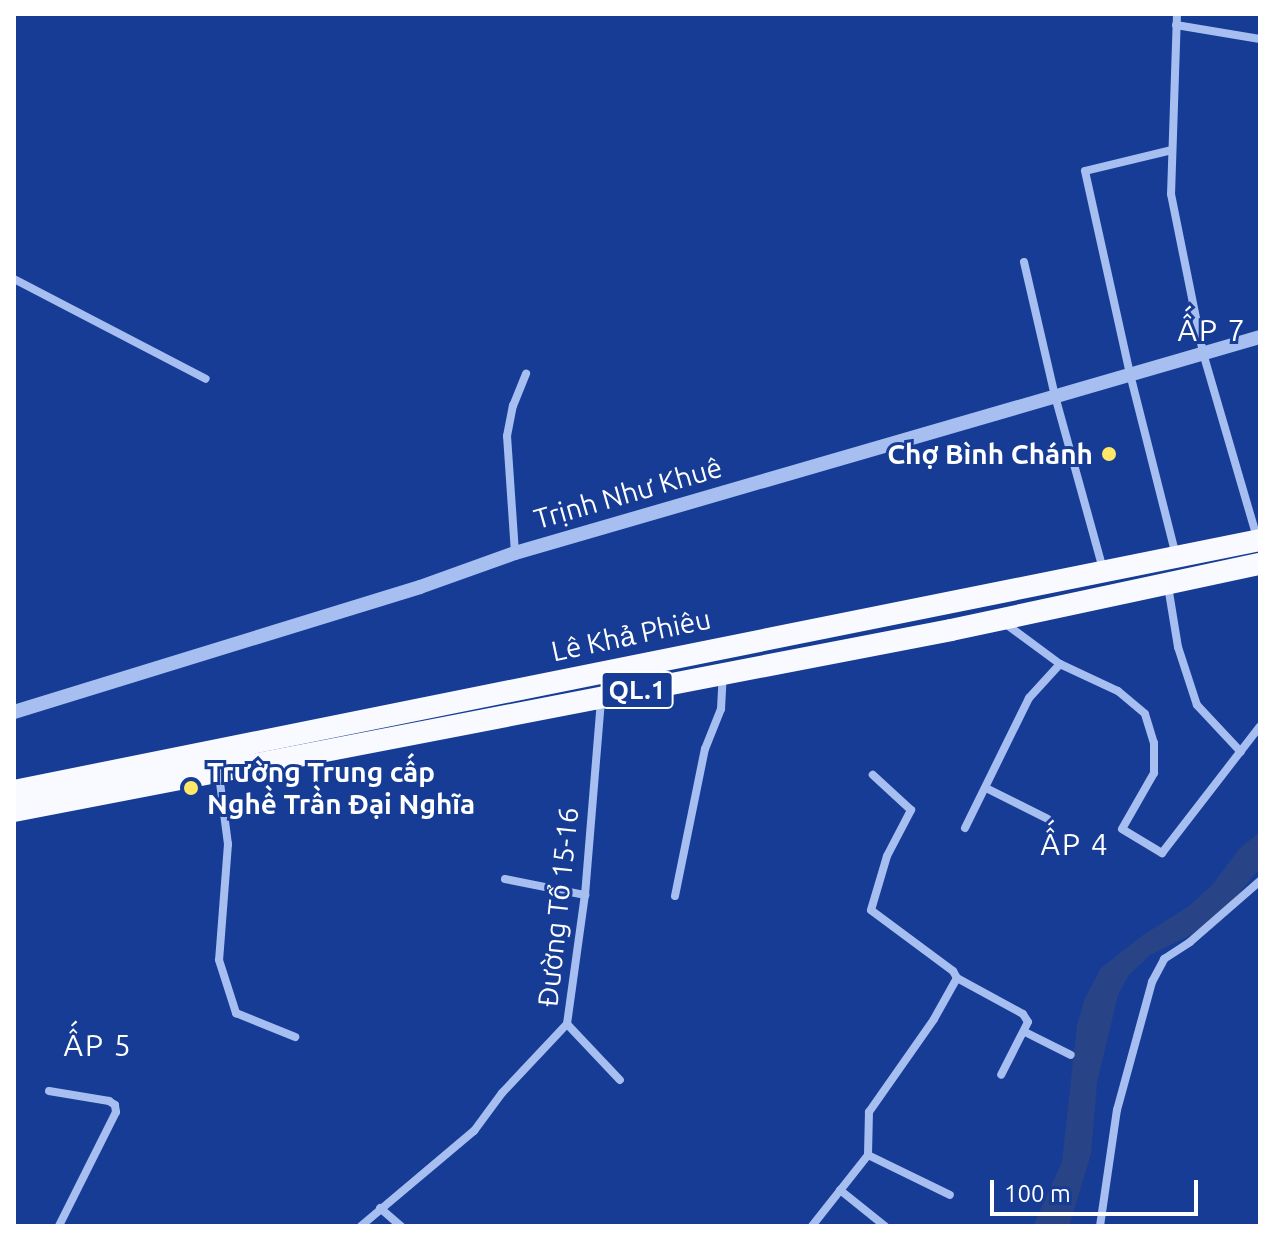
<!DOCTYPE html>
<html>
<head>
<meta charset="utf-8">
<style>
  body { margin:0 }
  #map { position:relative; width:1274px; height:1240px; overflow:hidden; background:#163c95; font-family:Ubuntu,sans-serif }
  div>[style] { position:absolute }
  .water>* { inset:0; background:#284487 }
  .minor>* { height:8px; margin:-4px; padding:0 4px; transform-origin:4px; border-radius:4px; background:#a7bef1 }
  .tertiary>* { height:14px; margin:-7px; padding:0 7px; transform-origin:7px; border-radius:7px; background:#a7bef1 }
  .trunk>* { height:22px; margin:-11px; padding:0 11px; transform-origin:11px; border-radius:11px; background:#f8faff }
  .dots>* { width:22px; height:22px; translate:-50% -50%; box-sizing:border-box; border:4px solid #163c95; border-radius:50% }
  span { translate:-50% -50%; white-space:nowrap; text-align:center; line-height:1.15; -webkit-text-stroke:6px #163c95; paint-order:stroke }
  .shield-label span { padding:2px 6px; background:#163c95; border:2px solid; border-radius:6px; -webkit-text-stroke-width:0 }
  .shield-label { font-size:26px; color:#fff; font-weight:700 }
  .poi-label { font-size:28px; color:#fff; font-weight:700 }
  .right { translate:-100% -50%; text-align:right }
  .left { translate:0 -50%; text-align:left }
  .street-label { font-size:28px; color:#fff }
  .neighbourhood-label { font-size:30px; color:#fff; letter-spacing:2px }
  .frame { position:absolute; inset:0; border:16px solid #fff; pointer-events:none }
  .scale { position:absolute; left:990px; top:1180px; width:208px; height:36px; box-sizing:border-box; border:4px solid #fff; border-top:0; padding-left:10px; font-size:24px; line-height:28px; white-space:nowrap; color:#fff; -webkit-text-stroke:6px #163c95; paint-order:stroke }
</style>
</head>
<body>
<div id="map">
  <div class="water">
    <i style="clip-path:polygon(1260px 832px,1260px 868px,1230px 904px,1197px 932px,1150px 955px,1129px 975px,1118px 995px,1097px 1083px,1091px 1154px,1069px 1226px,1033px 1226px,1062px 1162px,1077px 1025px,1085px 998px,1101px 968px,1143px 935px,1189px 906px,1213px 884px,1239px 849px)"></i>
  </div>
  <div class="minor">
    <i style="left:1177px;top:14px;width:180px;rotate:91.9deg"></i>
    <i style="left:1171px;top:194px;width:162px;rotate:78.6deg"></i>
    <i style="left:1203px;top:353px;width:193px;rotate:73.7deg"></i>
    <i style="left:1176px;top:25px;width:85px;rotate:9.5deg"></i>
    <i style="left:1172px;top:150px;width:89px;rotate:166.4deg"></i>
    <i style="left:1085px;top:171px;width:208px;rotate:77.5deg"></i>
    <i style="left:1130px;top:374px;width:188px;rotate:75.8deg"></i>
    <i style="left:1024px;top:262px;width:138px;rotate:77deg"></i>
    <i style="left:1055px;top:396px;width:180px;rotate:74.5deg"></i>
    <i style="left:14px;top:279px;width:216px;rotate:27.5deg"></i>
    <i style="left:515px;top:553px;width:117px;rotate:-93.9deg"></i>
    <i style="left:507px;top:436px;width:31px;rotate:-79deg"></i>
    <i style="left:513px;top:406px;width:35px;rotate:-68deg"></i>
    <i style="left:1168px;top:586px;width:62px;rotate:80.7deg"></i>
    <i style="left:1178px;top:647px;width:61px;rotate:71.9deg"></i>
    <i style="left:1197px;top:705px;width:64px;rotate:46.9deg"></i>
    <i style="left:1003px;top:622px;width:71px;rotate:36.4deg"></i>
    <i style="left:1060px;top:664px;width:64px;rotate:25deg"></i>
    <i style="left:1118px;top:691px;width:35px;rotate:40deg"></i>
    <i style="left:1145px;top:714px;width:30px;rotate:73deg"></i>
    <i style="left:1154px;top:743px;width:30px;rotate:90deg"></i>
    <i style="left:1154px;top:773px;width:64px;rotate:119.7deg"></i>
    <i style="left:1122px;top:829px;width:47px;rotate:31deg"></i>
    <i style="left:1162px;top:853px;width:160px;rotate:-52.3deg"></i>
    <i style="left:219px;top:775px;width:70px;rotate:82.6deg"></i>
    <i style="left:228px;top:844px;width:116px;rotate:94.4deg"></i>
    <i style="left:219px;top:960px;width:56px;rotate:72.2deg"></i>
    <i style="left:236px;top:1013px;width:64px;rotate:22.1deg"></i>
    <i style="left:986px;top:788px;width:69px;rotate:26.6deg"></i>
    <i style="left:965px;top:828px;width:145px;rotate:-63.8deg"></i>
    <i style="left:1029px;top:698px;width:46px;rotate:-47.6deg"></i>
    <i style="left:505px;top:879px;width:82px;rotate:11.3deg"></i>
    <i style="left:675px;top:896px;width:150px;rotate:-78.5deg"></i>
    <i style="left:705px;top:749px;width:43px;rotate:-68.2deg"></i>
    <i style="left:721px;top:709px;width:34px;rotate:-87deg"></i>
    <i style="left:957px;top:978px;width:75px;rotate:28.6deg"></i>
    <i style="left:1023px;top:1014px;width:9px;rotate:58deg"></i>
    <i style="left:1028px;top:1022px;width:59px;rotate:117deg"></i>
    <i style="left:567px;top:1024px;width:77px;rotate:46.6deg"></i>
    <i style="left:1025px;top:1032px;width:51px;rotate:26.6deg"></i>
    <i style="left:49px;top:1091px;width:61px;rotate:9.5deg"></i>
    <i style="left:109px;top:1101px;width:7px;rotate:34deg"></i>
    <i style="left:115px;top:1105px;width:7px;rotate:82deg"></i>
    <i style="left:116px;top:1112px;width:127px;rotate:116.6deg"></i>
    <i style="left:868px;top:1155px;width:91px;rotate:26deg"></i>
    <i style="left:840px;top:1190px;width:58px;rotate:38.7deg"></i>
    <i style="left:380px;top:1208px;width:28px;rotate:41deg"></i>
    <i style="left:361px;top:1226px;width:148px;rotate:-40.1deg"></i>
    <i style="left:474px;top:1131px;width:47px;rotate:-53.6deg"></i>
    <i style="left:502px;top:1093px;width:95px;rotate:-46.7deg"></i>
    <i style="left:567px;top:1024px;width:130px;rotate:-82.1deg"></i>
    <i style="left:585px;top:895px;width:195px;rotate:-85.3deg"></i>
    <i style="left:812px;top:1226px;width:90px;rotate:-51.7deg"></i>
    <i style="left:868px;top:1155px;width:43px;rotate:-88.7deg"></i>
    <i style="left:869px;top:1112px;width:113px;rotate:-55deg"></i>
    <i style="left:934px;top:1019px;width:47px;rotate:-60.7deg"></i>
    <i style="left:957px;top:978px;width:8px;rotate:-120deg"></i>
    <i style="left:953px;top:971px;width:102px;rotate:-143.4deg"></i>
    <i style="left:871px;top:910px;width:56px;rotate:-73.5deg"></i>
    <i style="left:887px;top:856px;width:52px;rotate:-62.4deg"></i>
    <i style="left:911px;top:810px;width:52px;rotate:-137.4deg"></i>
    <i style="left:1100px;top:1226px;width:117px;rotate:-81.7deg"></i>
    <i style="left:1117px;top:1110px;width:133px;rotate:-74.7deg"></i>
    <i style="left:1152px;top:982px;width:26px;rotate:-62deg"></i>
    <i style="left:1164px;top:959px;width:31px;rotate:-33deg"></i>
    <i style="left:1190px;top:942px;width:93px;rotate:-41.1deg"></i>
  </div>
  <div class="tertiary">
    <i style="left:14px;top:712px;width:425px;rotate:-17.1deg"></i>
    <i style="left:420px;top:587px;width:101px;rotate:-19.7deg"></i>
    <i style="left:515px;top:553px;width:776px;rotate:-16.17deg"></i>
  </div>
  <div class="trunk">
    <i style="left:14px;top:791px;width:1271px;rotate:-11.39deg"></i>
    <i style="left:14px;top:811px;width:954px;rotate:-10.93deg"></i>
    <i style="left:951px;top:630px;width:316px;rotate:-12.1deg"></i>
  </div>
  <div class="dots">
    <i style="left:1109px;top:454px;background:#ffe867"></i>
    <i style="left:191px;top:788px;background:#ffe867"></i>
  </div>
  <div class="shield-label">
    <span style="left:637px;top:690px">QL.1</span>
  </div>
  <div class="poi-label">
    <span class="right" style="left:1093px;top:454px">Chợ Bình Chánh</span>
    <span class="left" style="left:207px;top:788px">Trường Trung cấp<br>Nghề Trần Đại Nghĩa</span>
  </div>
  <div class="street-label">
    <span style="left:628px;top:493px;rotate:-16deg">Trịnh Như Khuê</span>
    <span style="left:631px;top:635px;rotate:-12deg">Lê Khả Phiêu</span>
    <span style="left:558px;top:907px;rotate:-84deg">Đường Tổ 15-16</span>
  </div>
  <div class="neighbourhood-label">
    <span style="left:1212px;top:330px">ẤP 7</span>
    <span style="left:1075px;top:844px">ẤP 4</span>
    <span style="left:98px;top:1045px">ẤP 5</span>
  </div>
  <div class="frame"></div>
  <div class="scale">100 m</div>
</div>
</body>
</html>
